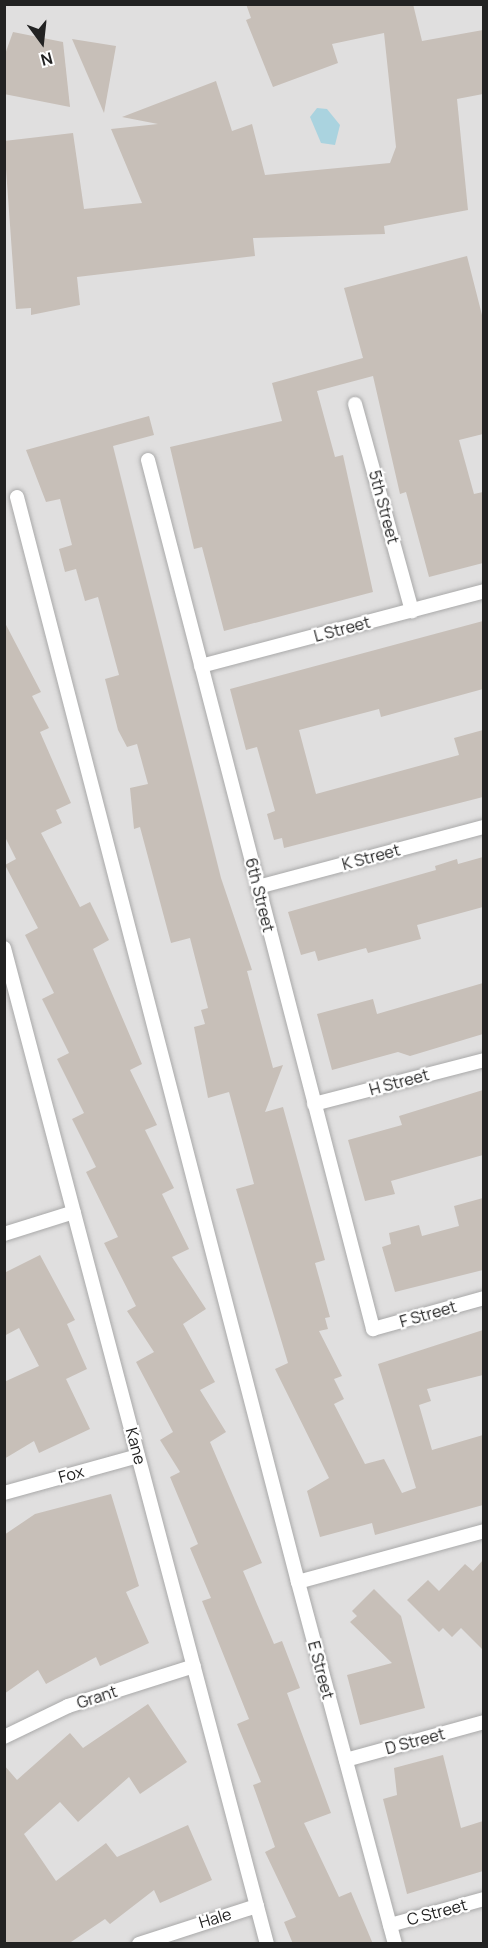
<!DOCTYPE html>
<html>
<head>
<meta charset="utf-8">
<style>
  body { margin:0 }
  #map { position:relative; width:488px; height:1948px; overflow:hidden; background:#f2efe9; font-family:Manrope,sans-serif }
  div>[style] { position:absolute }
  .residential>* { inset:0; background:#e0dfdf; transform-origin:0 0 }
  .water>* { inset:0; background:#aad3df }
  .building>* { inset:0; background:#c7bfb8 }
  .roads { filter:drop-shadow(0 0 2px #a9a9a9) drop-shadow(0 0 2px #a9a9a9) }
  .service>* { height:14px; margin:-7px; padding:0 7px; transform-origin:7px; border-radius:7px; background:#fff }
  span { translate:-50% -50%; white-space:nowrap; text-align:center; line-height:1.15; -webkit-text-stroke:4.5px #fff; paint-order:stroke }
  .street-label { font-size:16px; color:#222 }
  .frame { position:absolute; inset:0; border:6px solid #222; pointer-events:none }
  .north { position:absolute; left:12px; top:12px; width:60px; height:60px; -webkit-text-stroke:4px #fff; paint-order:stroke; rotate:165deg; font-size:16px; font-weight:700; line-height:24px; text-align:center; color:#222 }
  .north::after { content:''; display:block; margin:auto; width:21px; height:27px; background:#222; clip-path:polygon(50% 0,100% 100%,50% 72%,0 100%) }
</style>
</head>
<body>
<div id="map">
  <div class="residential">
    <i style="left:5px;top:5px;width:478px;height:1939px"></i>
  </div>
  <div class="water">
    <i style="clip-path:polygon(317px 108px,327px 109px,340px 125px,335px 145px,321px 143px,310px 117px)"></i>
  </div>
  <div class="building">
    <i style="clip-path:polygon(246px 4px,413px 4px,422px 41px,483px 30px,483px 94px,457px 99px,468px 210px,384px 226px,385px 234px,253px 238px,255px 256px,77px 277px,80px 305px,31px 315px,31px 308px,16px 309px,4px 141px,73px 133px,84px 209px,142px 203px,111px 129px,158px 124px,122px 117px,216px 81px,232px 131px,252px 124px,265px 175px,390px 163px,396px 147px,384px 33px,332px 44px,338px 63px,273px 87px,246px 20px,251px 18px)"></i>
    <i style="clip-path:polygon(13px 32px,63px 42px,70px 107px,4px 94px,4px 57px)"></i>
    <i style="clip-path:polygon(72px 39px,116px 46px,104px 113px)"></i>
    <i style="clip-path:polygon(467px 256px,483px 319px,483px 434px,459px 440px,474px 494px,483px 492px,483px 563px,429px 577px,406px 492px,400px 494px,373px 376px,317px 391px,335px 457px,343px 455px,373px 592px,224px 631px,202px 547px,194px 549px,170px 447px,282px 421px,272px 383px,363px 358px,344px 288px)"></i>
    <i style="clip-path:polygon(149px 416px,154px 435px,113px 446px,221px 878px,252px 970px,247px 971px,273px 1068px,283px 1065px,265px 1112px,283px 1107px,325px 1260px,315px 1263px,330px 1317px,325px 1318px,328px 1329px,319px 1331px,342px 1376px,334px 1379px,344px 1399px,334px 1404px,365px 1464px,384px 1459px,402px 1493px,416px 1488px,378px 1364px,483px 1330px,483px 1375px,427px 1389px,431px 1401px,419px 1405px,432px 1450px,483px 1435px,483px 1505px,375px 1535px,372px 1523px,320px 1537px,307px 1491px,329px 1478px,275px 1369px,288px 1363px,236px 1189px,254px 1184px,229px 1092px,208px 1098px,194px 1027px,205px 1024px,201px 1010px,208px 1008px,190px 938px,171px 943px,140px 827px,134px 829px,130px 788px,148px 784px,137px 744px,127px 747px,118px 730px,105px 679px,119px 675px,98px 597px,85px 601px,76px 569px,65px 572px,59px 549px,72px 545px,60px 499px,46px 502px,26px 450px)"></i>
    <i style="clip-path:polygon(4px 621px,41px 692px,32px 696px,49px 728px,40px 732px,71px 803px,56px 810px,62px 823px,41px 833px,80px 907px,90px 902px,109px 940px,93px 949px,142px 1064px,130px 1070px,157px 1125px,145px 1130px,174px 1188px,162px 1194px,189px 1249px,172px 1257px,206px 1309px,183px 1324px,215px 1382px,200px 1390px,226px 1432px,210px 1442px,262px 1563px,243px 1571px,274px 1644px,282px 1641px,300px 1688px,287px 1693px,331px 1813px,304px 1823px,339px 1897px,351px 1892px,373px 1944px,293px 1944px,284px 1922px,296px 1917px,265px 1852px,275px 1847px,253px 1785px,261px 1782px,237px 1724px,249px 1719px,202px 1601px,211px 1598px,190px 1548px,198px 1544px,170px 1477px,180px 1472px,160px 1440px,173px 1432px,136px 1362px,154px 1352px,127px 1311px,136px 1306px,104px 1243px,118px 1237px,86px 1172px,96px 1167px,72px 1119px,84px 1113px,57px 1059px,69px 1053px,42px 999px,54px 993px,25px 935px,38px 928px,5px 865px,16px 859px,4px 835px)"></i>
    <i style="clip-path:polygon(483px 621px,483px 689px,381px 717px,379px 709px,299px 730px,316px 794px,459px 755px,454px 738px,483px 730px,483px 797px,284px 848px,282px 838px,274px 840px,267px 814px,275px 811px,257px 747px,246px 750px,230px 689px)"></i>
    <i style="clip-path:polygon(483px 857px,483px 907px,417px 925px,421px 939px,368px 953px,366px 948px,318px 961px,315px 951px,301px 955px,288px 912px,436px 870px,435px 866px,457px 859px,458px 864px)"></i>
    <i style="clip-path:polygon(483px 983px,483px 1034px,410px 1056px,398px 1052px,332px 1070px,317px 1014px,373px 999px,377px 1014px)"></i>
    <i style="clip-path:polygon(483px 1090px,483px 1155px,391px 1181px,395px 1194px,365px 1201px,348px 1140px,402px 1125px,399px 1116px)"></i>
    <i style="clip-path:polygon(483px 1198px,483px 1270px,395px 1292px,382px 1247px,391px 1244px,389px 1233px,419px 1225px,422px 1236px,459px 1226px,454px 1206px)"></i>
    <i style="clip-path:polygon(40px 1255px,75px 1320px,67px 1324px,87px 1369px,66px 1379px,90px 1429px,39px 1453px,34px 1441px,4px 1459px,4px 1382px,39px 1366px,19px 1328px,4px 1336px,4px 1273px)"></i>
    <i style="clip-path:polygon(111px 1494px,139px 1586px,126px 1592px,149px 1643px,100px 1666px,96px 1657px,46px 1684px,38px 1670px,4px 1694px,4px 1535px,35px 1514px)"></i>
    <i style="clip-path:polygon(483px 1560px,483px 1650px,461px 1628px,452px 1637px,443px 1628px,439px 1632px,407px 1600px,428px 1580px,439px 1591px,465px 1564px,473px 1571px)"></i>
    <i style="clip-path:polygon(374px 1589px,401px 1616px,425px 1708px,360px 1725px,347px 1675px,392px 1663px,350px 1622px,357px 1616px,352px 1611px)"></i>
    <i style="clip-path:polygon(148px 1704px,187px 1762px,140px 1794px,129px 1777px,78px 1822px,60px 1802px,24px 1834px,56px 1881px,106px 1843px,117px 1857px,188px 1825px,212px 1880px,160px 1903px,154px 1890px,110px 1924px,105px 1919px,68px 1944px,4px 1944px,4px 1765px,17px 1780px,70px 1733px,83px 1748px)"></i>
    <i style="clip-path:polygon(443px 1755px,461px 1828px,483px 1821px,483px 1871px,407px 1894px,383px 1799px,397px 1795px,394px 1768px)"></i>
  </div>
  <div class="roads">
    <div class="service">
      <i style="left:355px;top:404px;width:215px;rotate:74.6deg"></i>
      <i style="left:148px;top:460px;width:898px;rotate:75.48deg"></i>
      <i style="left:373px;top:1329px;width:115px;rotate:-15.6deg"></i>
      <i style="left:17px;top:497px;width:1121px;rotate:75.48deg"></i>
      <i style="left:201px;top:666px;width:293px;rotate:-14.8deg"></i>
      <i style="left:258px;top:887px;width:234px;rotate:-14.9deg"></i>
      <i style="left:4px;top:948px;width:1030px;rotate:75.21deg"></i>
      <i style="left:314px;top:1104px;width:176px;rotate:-14.5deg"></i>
      <i style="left:4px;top:1234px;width:73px;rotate:-17.4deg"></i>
      <i style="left:4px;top:1493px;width:139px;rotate:-15.4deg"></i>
      <i style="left:4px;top:1737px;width:71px;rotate:-25.8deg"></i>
      <i style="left:68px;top:1706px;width:132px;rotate:-17.6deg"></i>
      <i style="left:346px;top:1760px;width:143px;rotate:-15.4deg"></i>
      <i style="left:390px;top:1925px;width:98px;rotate:-15.5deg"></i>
      <i style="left:139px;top:1944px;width:124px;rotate:-17.9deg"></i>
      <i style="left:395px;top:1944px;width:375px;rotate:-105deg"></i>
      <i style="left:298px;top:1582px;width:193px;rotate:-15.3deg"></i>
    </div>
  </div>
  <div class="street-label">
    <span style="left:384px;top:507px;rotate:75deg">5th Street</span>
    <span style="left:342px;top:629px;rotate:-15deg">L Street</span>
    <span style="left:371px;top:857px;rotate:-15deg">K Street</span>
    <span style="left:260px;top:895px;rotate:76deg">6th Street</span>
    <span style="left:399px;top:1082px;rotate:-15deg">H Street</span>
    <span style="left:428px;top:1314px;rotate:-16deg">F Street</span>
    <span style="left:136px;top:1446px;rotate:75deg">Kane</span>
    <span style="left:71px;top:1474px;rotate:-15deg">Fox</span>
    <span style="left:321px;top:1670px;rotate:75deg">E Street</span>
    <span style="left:97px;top:1697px;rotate:-18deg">Grant</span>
    <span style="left:415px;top:1741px;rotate:-15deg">D Street</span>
    <span style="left:437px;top:1912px;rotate:-15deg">C Street</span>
    <span style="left:215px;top:1918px;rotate:-17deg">Hale</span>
  </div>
  <div class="frame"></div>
  <div class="north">N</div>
</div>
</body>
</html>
